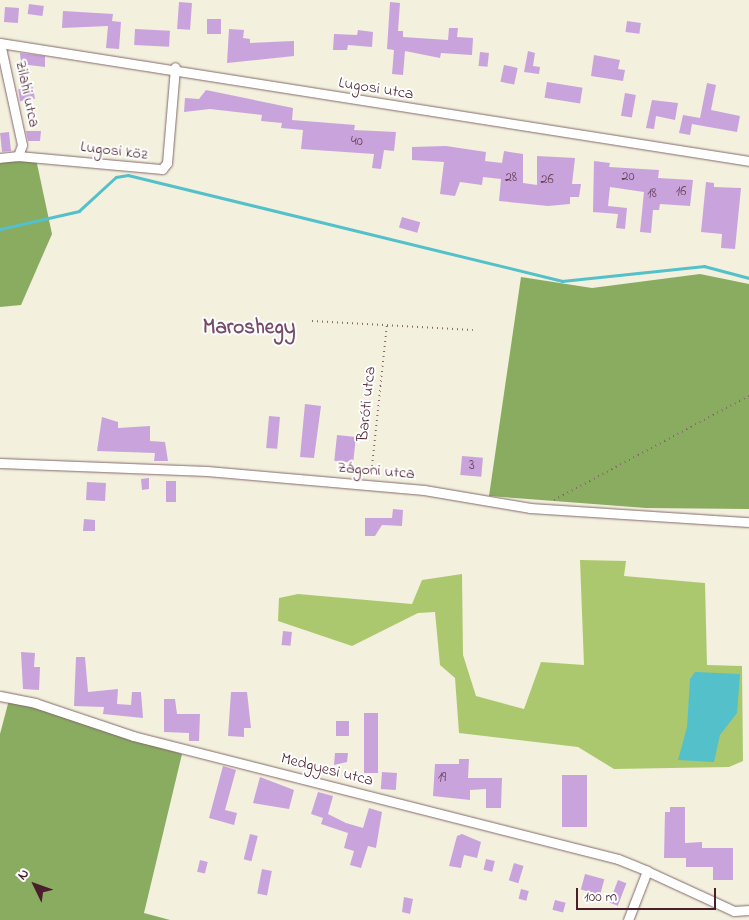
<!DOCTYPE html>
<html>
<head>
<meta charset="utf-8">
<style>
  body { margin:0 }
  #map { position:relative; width:749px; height:920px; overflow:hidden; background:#f3f0de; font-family:"Indie Flower",sans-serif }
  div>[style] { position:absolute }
  .green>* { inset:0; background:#acc86e }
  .forest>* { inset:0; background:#89ac61 }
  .water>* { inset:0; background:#53c0ca }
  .stream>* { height:2.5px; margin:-1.25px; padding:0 1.25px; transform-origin:1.25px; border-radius:1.25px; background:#53c0ca }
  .building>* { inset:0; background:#c9a3dc; transform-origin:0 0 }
  .path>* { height:2px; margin-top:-1px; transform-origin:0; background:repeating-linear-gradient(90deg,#85686a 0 1px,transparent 0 5px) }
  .roads { filter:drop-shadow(0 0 1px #85686a) drop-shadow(0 0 1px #85686a) }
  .minor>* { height:9px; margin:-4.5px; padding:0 4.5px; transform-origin:4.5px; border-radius:4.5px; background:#fff }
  span { translate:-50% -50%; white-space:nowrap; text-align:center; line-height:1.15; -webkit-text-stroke:4px #fff; paint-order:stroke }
  .number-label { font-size:14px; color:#6a4057 }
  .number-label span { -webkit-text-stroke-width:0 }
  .street-label { font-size:16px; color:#4a1f2b }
  .district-label { font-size:21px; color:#764d69; font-weight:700 }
  .north { position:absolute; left:10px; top:860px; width:50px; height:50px; -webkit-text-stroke:4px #fff; paint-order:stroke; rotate:312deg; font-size:14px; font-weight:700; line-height:20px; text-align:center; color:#4a1f2b }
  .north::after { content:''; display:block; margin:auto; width:18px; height:22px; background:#4a1f2b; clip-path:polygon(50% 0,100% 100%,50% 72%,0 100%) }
  .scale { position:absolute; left:576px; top:888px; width:140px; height:22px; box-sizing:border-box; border:2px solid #4a1f2b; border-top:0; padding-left:6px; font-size:15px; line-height:18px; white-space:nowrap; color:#4a1f2b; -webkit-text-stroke:4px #fff; paint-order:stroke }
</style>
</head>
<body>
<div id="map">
  <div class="green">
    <i style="clip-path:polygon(580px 560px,626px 561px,624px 576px,705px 583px,707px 665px,742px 666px,743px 761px,729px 767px,614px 769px,578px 747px,459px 733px,455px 678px,440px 665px,435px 612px,418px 613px,352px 646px,278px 621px,279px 598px,298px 594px,412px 604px,422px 580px,462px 574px,463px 655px,476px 696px,524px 709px,541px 662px,584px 665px)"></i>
  </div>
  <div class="forest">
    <i style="clip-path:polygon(36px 159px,52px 234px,21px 305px,0 307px,0 161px)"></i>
    <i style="clip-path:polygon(700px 274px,749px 284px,749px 509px,646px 508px,489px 496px,521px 277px,592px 288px)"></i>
    <i style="clip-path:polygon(9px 700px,182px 754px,144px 913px,170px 920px,0 920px,0 734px)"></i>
  </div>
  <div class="water">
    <i style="clip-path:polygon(695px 672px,740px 674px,737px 713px,720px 735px,714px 762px,678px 760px,687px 727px,690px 679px)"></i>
  </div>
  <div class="stream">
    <i style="left:0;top:229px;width:81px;rotate:-12.8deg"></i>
    <i style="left:79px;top:211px;width:50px;rotate:-42.6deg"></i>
    <i style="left:116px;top:177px;width:12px;rotate:-9deg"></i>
    <i style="left:128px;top:175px;width:447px;rotate:13.7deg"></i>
    <i style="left:562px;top:281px;width:143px;rotate:-6deg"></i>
    <i style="left:704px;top:266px;width:47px;rotate:14.9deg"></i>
  </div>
  <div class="building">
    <i style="left:179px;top:2px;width:13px;height:27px;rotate:4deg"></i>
    <i style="clip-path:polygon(390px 2px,400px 3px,398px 31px,403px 31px,403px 37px,448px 40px,449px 28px,458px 28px,457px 37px,473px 38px,472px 55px,441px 53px,440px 58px,405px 51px,403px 75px,392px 74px,394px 50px,387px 49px)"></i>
    <i style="left:29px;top:4px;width:15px;height:10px;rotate:8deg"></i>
    <i style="left:5px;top:7px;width:14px;height:15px;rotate:4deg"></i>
    <i style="clip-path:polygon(63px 11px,113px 14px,112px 21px,121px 22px,119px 49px,106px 48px,108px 26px,62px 28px)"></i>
    <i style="left:207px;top:19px;width:14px;height:15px"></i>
    <i style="left:627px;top:21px;width:14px;height:11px;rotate:8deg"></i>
    <i style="left:135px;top:29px;width:35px;height:16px;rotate:3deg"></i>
    <i style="clip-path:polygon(229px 29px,244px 30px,243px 38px,250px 39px,250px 43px,294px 41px,294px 56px,227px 63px)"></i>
    <i style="clip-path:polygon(358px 30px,373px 32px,372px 47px,348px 45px,347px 50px,333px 50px,334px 34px,357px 35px)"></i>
    <i style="clip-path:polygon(528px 51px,535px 53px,533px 66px,540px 67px,539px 74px,524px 72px)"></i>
    <i style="left:480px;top:52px;width:9px;height:14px;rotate:6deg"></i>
    <i style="clip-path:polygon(20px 53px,45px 56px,45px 67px,21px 64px)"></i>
    <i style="clip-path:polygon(594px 55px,620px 60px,618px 69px,625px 70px,623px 81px,591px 76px)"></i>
    <i style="left:504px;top:65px;width:14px;height:17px;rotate:12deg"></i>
    <i style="left:547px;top:82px;width:36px;height:16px;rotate:9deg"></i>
    <i style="clip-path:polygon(707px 83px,716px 85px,711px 110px,740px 116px,737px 132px,692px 124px,690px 135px,679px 133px,683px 115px,700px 118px)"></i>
    <i style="left:33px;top:87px;width:12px;height:15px;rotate:81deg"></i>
    <i style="clip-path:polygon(206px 90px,293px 108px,292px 120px,355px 125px,354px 130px,396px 132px,394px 151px,384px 150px,381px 169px,372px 168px,374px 154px,301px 149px,303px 130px,281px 128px,282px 123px,261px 121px,262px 115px,210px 109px,184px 112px,185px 98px,199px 99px)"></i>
    <i style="left:625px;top:93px;width:11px;height:23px;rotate:10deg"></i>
    <i style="clip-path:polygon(652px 100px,678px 103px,675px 120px,656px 116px,654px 129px,646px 128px)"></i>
    <i style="clip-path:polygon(26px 131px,41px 131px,40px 141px,28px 141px)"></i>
    <i style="left:9px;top:132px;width:19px;height:9px;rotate:84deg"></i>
    <i style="clip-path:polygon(446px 146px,486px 152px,485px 161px,502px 163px,504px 151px,523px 154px,523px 183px,537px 185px,537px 156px,575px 158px,572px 184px,581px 184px,579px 197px,570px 197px,570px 204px,548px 206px,499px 201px,501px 179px,483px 177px,482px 185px,460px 182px,455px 196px,440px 194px,444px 162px,412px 160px,412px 147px)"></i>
    <i style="clip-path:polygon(594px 161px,610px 163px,609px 167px,659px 170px,658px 178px,693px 180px,690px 206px,660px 204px,659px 210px,653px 210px,651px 233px,640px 232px,644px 192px,610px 187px,608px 206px,627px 208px,625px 229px,616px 228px,618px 214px,593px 212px)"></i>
    <i style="clip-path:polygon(706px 182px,714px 183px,714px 187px,741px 188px,735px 249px,721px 248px,722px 234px,701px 232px)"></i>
    <i style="left:402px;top:217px;width:19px;height:11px;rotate:16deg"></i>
    <i style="clip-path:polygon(305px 404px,321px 406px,314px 458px,300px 457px)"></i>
    <i style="left:269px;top:416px;width:11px;height:32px;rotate:5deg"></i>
    <i style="clip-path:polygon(102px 417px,118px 422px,118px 428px,150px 426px,150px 441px,165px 442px,168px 461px,154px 461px,155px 453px,97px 451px)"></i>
    <i style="left:337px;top:435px;width:19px;height:26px;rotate:6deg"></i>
    <i style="left:462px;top:456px;width:21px;height:19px;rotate:5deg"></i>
    <i style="clip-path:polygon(149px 478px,149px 489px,142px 490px,141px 479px)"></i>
    <i style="left:166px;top:481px;width:10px;height:21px"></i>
    <i style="left:87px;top:482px;width:19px;height:18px;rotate:3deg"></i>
    <i style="clip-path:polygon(393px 509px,403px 510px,402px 526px,382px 525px,375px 536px,365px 536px,365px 518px,392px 518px)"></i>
    <i style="clip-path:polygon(84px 519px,95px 520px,95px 531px,83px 531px)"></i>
    <i style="left:283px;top:631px;width:9px;height:14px;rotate:6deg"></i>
    <i style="clip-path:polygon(21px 652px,35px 653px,34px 667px,40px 667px,39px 690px,23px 689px)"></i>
    <i style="clip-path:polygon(76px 657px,85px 657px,88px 692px,118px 689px,117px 704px,131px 705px,132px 692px,141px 692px,143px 718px,103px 714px,104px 707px,74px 706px)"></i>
    <i style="clip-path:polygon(231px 692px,247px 692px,251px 728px,244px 728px,244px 737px,228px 736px)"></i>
    <i style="clip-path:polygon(164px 699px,175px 699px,177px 714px,200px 714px,199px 741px,189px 741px,189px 733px,164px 732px)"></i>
    <i style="left:364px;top:713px;width:14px;height:60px"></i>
    <i style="left:336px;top:721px;width:13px;height:15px"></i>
    <i style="clip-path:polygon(335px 753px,348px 753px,347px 762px,334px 765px)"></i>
    <i style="clip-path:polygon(459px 759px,469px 759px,468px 778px,502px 778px,501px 808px,486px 808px,486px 789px,470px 790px,470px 800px,433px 796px,435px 764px,459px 764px)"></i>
    <i style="clip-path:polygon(223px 766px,236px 770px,225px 810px,237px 813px,234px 825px,209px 818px)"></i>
    <i style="left:382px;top:772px;width:15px;height:17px;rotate:4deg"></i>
    <i style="left:562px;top:775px;width:25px;height:52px"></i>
    <i style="clip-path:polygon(260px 777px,294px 790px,289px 809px,253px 803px)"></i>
    <i style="clip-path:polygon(318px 792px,333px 796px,328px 814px,346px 823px,363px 828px,369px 808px,382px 812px,376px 848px,368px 846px,361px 868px,350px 865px,354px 851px,344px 848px,348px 833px,321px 824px,323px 818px,311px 814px)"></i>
    <i style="clip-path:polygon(670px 807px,685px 807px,685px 843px,702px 842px,702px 848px,733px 848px,733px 880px,713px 880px,713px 867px,686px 867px,686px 858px,664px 858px,665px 812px,670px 812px)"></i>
    <i style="left:250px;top:834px;width:8px;height:26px;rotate:14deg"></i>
    <i style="clip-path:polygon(462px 834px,481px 842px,477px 858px,464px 855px,461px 868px,449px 866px,457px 836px)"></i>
    <i style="left:486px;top:859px;width:9px;height:11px;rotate:13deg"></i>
    <i style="left:200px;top:860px;width:8px;height:12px;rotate:14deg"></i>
    <i style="left:514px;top:863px;width:10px;height:18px;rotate:17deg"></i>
    <i style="left:262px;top:869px;width:10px;height:25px;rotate:11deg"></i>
    <i style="left:585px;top:874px;width:20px;height:16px;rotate:15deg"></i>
    <i style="left:618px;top:880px;width:9px;height:24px;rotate:21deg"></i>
    <i style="left:521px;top:889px;width:8px;height:10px;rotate:14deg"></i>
    <i style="clip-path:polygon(404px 897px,413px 899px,410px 914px,402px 912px)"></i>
    <i style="left:555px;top:900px;width:11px;height:10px;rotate:15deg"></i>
  </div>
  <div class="path">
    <i style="left:312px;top:321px;width:161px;rotate:3.2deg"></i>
    <i style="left:371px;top:476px;width:153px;rotate:-84deg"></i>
    <i style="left:554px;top:500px;width:221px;rotate:-28.1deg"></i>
  </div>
  <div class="roads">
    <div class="minor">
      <i style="left:0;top:43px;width:758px;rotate:8.95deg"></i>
      <i style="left:0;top:43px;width:104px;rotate:77.8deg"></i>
      <i style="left:22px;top:145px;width:12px;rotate:110deg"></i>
      <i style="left:18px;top:156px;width:18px;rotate:174deg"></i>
      <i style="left:18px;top:156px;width:145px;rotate:5.2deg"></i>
      <i style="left:162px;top:169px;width:8px;rotate:-50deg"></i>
      <i style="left:167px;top:163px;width:96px;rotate:-85.2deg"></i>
      <i style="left:0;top:463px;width:207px;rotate:2.2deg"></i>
      <i style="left:207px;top:471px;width:218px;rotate:5deg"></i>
      <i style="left:424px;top:490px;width:108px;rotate:9.6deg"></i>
      <i style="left:530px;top:508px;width:219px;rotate:3.7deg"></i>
      <i style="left:0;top:696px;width:36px;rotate:11deg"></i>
      <i style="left:35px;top:703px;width:103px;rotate:18.6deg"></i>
      <i style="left:133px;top:736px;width:500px;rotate:14.23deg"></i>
      <i style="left:618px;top:859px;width:31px;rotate:22deg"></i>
      <i style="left:628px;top:920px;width:53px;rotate:-68.8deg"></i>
      <i style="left:647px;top:871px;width:96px;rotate:24.7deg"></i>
      <i style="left:734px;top:911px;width:15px;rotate:-4deg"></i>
    </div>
  </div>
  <div class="number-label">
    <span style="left:357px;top:142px">40</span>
    <span style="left:628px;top:177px">20</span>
    <span style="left:511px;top:178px">28</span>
    <span style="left:547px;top:180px">26</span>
    <span style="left:681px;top:192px">16</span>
    <span style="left:652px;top:194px">18</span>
    <span style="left:472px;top:466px">3</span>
    <span style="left:442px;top:778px">19</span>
  </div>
  <div class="street-label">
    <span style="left:376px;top:89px;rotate:9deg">Lugosi utca</span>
    <span style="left:27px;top:94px;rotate:78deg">Zilahi utca</span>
    <span style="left:114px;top:151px;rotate:7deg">Lugosi köz</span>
    <span style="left:367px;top:404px;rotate:-84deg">Baróti utca</span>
    <span style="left:376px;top:471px;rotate:5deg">Zágoni utca</span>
    <span style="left:327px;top:770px;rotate:14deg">Medgyesi utca</span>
  </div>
  <div class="district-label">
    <span style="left:249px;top:328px">Maroshegy</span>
  </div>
  <div class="north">N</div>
  <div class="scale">100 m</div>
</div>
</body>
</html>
